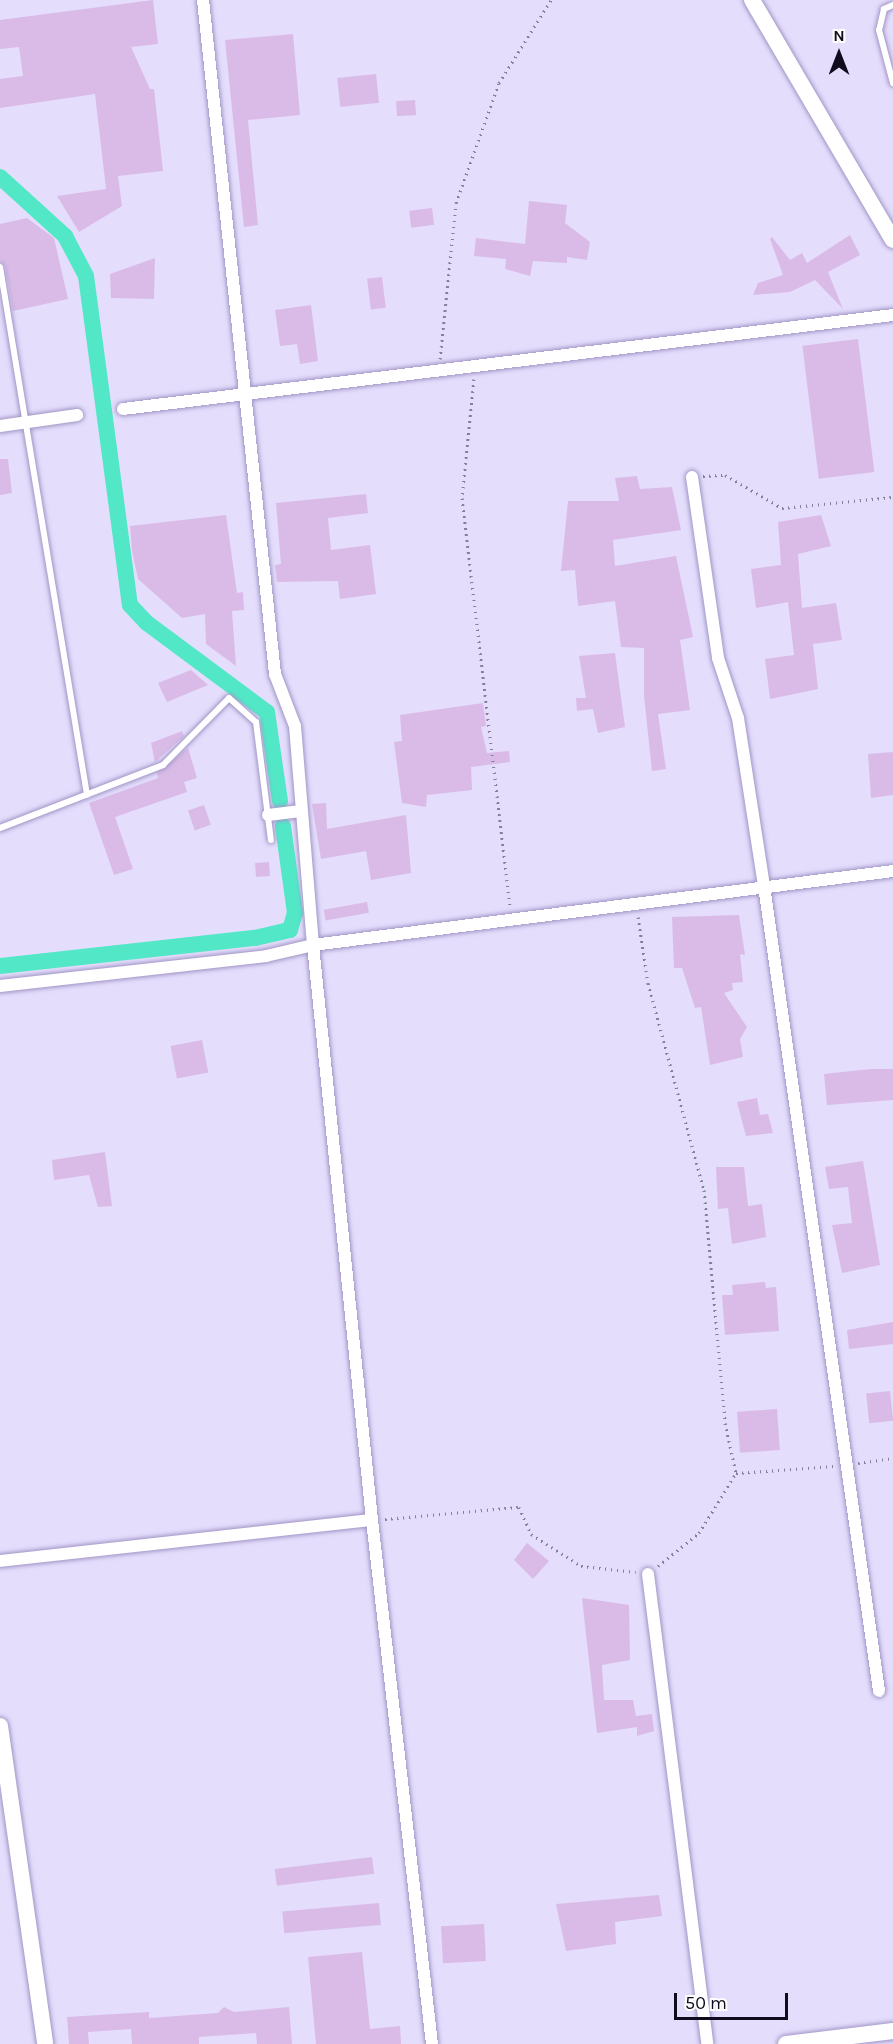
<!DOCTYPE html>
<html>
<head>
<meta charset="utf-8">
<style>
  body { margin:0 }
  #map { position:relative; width:893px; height:2044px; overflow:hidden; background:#e4ddfc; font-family:Karla,sans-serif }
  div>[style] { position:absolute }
  .canal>* { height:16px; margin:-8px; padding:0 8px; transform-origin:8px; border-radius:8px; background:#52e8c7 }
  .building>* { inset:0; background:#dabbe8; transform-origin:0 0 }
  .path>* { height:3px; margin-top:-1.5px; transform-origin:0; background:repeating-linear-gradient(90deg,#857f98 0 1.5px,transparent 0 6px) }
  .roads { filter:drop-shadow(0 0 2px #a195c6) drop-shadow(0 0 2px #a195c6) }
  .lane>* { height:6px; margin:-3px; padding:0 3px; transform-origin:3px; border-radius:3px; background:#fff }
  .street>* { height:12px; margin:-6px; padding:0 6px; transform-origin:6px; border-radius:6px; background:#fff }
  .secondary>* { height:16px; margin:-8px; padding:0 8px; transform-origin:8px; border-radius:8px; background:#fff }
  span { translate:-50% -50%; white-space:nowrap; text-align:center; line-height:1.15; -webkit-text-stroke:4.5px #fff; paint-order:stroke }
  .north { position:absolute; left:809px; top:24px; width:60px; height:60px; -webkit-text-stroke:4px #fff; paint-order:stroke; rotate:0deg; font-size:16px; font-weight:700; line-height:24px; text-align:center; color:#110c1d }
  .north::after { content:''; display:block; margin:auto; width:21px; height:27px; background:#110c1d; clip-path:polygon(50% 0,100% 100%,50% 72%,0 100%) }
  .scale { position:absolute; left:674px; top:1993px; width:114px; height:27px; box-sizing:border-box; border:3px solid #110c1d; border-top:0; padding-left:8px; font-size:18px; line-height:21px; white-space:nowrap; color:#110c1d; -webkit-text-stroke:4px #fff; paint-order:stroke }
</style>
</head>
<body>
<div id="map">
  <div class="canal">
    <i style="left:0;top:177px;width:88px;rotate:42.2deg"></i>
    <i style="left:65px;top:236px;width:45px;rotate:62.3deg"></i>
    <i style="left:86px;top:276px;width:332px;rotate:82.4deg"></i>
    <i style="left:130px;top:605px;width:25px;rotate:47deg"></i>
    <i style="left:147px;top:623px;width:149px;rotate:36.6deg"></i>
    <i style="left:267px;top:712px;width:90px;rotate:81.7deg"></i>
    <i style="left:0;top:966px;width:257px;rotate:-6.3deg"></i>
    <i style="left:255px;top:938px;width:36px;rotate:-13deg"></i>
    <i style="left:290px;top:930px;width:18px;rotate:-74deg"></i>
    <i style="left:295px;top:913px;width:88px;rotate:-97.9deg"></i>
  </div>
  <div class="building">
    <i style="clip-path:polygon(153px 0,158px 44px,131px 47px,150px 89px,154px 89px,163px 171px,118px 176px,122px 206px,79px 232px,57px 196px,106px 189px,95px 94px,0 108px,0 79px,23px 76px,19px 47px,0 49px,0 20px)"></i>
    <i style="clip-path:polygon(293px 34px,300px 115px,248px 120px,258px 225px,244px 227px,225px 40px)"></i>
    <i style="left:376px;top:74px;width:29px;height:39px;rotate:84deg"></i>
    <i style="left:415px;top:100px;width:15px;height:19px;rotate:86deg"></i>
    <i style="clip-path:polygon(529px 201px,567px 205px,565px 223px,590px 242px,587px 260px,567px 257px,567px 263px,533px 261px,530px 276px,505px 269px,506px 259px,474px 256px,476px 238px,525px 244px)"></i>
    <i style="left:432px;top:208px;width:17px;height:23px;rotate:83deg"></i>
    <i style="clip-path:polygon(27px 218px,54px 238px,68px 299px,13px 311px,5px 266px,0 262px,0 224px)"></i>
    <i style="clip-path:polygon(850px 235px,860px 255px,828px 272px,843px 309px,815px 280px,790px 292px,753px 295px,758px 283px,783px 275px,770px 239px,772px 237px,790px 260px,802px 253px,807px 263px)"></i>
    <i style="clip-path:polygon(155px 258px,154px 299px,111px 298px,110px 274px)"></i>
    <i style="left:382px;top:277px;width:31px;height:15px;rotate:83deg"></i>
    <i style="clip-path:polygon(311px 305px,318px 361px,300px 364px,297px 344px,280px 346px,275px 310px)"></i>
    <i style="left:858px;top:339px;width:134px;height:56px;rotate:83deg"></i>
    <i style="clip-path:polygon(0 459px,8px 459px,12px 493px,0 495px)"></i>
    <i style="clip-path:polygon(637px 476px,640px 489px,672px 487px,681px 530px,613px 540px,615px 566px,676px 556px,693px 637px,680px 640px,690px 710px,658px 714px,666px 769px,652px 771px,644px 696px,644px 648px,621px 647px,615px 601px,578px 606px,575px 570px,561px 571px,568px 501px,619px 501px,615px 478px)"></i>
    <i style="clip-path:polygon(366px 494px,368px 513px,328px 518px,331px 550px,370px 545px,376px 594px,340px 599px,338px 581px,277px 582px,275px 565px,281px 564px,276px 503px)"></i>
    <i style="clip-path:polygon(226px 515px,237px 593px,243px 592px,244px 610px,232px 611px,236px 666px,206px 644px,205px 614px,182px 618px,138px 579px,132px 551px,130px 526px)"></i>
    <i style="clip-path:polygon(821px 515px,831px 546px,798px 554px,802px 608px,836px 603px,842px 640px,813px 644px,818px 689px,770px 699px,765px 659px,794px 655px,788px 602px,756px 608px,751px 569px,781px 565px,778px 522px)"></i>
    <i style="clip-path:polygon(615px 653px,625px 727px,598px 733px,593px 709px,577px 711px,576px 698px,586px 698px,579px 656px)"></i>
    <i style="clip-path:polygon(191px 670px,208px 685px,167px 702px,158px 683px)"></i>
    <i style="clip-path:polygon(483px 703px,486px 726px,481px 727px,487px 753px,509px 751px,510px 762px,471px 767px,472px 790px,427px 795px,426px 807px,402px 803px,394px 742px,402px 741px,400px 715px)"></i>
    <i style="clip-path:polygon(182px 731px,184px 736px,155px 762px,151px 743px)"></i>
    <i style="clip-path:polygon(188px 748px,197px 778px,184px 782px,187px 792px,115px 817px,133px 869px,114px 875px,89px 803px,158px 778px,157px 773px)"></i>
    <i style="clip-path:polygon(893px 752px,893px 795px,871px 798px,868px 754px)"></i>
    <i style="clip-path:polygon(326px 803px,327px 829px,406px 815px,411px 873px,371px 880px,366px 851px,321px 859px,312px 804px)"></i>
    <i style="left:204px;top:805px;width:21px;height:17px;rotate:71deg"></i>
    <i style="left:269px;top:862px;width:14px;height:14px;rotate:86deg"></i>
    <i style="left:367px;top:902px;width:11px;height:44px;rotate:80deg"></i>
    <i style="clip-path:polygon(739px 915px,745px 955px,740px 954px,743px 982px,732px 983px,733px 990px,724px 993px,747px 1027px,740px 1039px,743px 1057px,710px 1065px,701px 1007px,695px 1008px,682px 968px,674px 968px,672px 917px)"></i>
    <i style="left:202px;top:1040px;width:33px;height:32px;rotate:79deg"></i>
    <i style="clip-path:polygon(871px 1069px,893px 1069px,893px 1100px,827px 1105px,824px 1074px)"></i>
    <i style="clip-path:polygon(757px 1098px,760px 1115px,768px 1114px,773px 1133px,746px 1136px,737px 1102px)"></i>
    <i style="clip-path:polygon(105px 1152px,112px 1206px,98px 1207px,89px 1175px,54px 1180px,52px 1160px)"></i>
    <i style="clip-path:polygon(863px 1161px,880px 1265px,842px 1273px,832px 1225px,852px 1223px,848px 1187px,829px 1189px,825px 1167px)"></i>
    <i style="clip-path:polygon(716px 1167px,744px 1167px,748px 1206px,762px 1204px,766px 1237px,732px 1244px,728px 1208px,718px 1209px)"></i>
    <i style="clip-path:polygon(765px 1282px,766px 1288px,776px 1287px,779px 1331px,725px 1335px,722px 1295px,733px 1295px,732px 1285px)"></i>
    <i style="clip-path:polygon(893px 1322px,893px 1344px,849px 1349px,847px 1330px)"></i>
    <i style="left:890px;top:1391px;width:30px;height:24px;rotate:84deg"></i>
    <i style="left:777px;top:1409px;width:41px;height:40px;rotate:86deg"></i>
    <i style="clip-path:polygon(527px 1543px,549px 1561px,533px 1579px,514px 1560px)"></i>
    <i style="clip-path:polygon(582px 1598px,629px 1605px,630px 1660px,602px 1665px,604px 1700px,633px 1700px,636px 1716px,652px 1714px,654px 1731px,637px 1736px,637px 1727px,597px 1733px)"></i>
    <i style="left:372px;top:1857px;width:17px;height:98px;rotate:83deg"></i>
    <i style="clip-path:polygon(659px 1895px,662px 1916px,615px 1922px,616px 1944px,566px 1951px,556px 1904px)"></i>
    <i style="left:379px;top:1903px;width:22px;height:97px;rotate:85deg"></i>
    <i style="left:484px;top:1924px;width:37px;height:43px;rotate:87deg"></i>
    <i style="clip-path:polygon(362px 1952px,370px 2029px,400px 2026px,401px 2044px,316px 2044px,308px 1957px)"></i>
    <i style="clip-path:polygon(224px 2007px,234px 2012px,289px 2007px,292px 2044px,257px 2044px,256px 2033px,199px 2037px,199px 2044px,132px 2044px,131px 2029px,88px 2032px,89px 2044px,69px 2044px,67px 2017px,149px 2012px,149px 2018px,218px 2013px)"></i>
  </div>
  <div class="path">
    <i style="left:440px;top:359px;width:157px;rotate:-84.1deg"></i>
    <i style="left:456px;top:203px;width:127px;rotate:-70.3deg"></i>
    <i style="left:499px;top:83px;width:98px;rotate:-57.9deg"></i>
    <i style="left:474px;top:379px;width:120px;rotate:95.8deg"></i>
    <i style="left:462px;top:498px;width:411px;rotate:83.3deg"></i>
    <i style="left:703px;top:476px;width:22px;rotate:-3deg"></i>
    <i style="left:725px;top:475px;width:66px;rotate:30.1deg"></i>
    <i style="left:782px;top:508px;width:112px;rotate:-5.7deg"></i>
    <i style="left:638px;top:917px;width:67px;rotate:81.4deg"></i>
    <i style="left:648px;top:983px;width:214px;rotate:74.9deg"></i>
    <i style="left:704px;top:1190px;width:234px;rotate:84.8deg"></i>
    <i style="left:725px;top:1423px;width:51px;rotate:77.6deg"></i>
    <i style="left:858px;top:1463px;width:35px;rotate:-8deg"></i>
    <i style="left:385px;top:1519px;width:135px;rotate:-5.1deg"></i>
    <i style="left:519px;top:1507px;width:30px;rotate:66deg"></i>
    <i style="left:531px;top:1534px;width:59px;rotate:32.6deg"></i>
    <i style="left:581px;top:1566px;width:55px;rotate:6.2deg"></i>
    <i style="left:658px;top:1566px;width:53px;rotate:-38.8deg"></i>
    <i style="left:699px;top:1533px;width:70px;rotate:-58.3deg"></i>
    <i style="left:736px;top:1473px;width:98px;rotate:-4.1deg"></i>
  </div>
  <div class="roads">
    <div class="lane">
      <i style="left:893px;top:5px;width:10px;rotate:156deg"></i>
      <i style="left:884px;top:9px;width:22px;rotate:103deg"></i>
      <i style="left:879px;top:30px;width:55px;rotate:75.2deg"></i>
      <i style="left:0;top:267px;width:535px;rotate:80.64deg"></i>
      <i style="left:0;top:828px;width:175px;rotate:-21.1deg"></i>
      <i style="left:163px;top:765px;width:94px;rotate:-45.4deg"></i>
      <i style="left:229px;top:698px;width:36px;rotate:42deg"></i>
      <i style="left:256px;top:722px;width:119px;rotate:82.8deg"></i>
    </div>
    <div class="street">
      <i style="left:203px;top:0;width:678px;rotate:83.9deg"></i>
      <i style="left:275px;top:674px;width:56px;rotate:69deg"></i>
      <i style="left:295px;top:726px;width:220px;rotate:85.3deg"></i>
      <i style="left:313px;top:945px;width:578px;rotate:84.14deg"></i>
      <i style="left:372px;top:1520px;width:527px;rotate:83.47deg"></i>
      <i style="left:123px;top:409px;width:776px;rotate:-6.96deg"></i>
      <i style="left:0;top:426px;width:78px;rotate:-8.1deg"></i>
      <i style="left:692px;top:477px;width:183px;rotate:81.8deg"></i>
      <i style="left:718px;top:658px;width:63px;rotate:71.6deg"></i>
      <i style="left:738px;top:718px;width:170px;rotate:81.2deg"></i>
      <i style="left:764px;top:886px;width:813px;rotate:81.87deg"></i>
      <i style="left:268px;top:815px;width:33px;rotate:-7deg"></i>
      <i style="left:0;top:986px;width:268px;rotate:-6.4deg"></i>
      <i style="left:266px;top:956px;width:48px;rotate:-13.2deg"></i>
      <i style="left:313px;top:945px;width:585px;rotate:-7.27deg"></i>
      <i style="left:0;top:1561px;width:374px;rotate:-6.3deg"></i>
      <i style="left:648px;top:1574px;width:474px;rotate:82.8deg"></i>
    </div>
    <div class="secondary">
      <i style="left:752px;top:0;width:278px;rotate:59.6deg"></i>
      <i style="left:0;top:1726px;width:321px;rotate:81.9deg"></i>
      <i style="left:786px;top:2044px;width:108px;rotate:-6.9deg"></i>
    </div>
  </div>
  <div class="north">N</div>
  <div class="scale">50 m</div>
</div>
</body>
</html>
